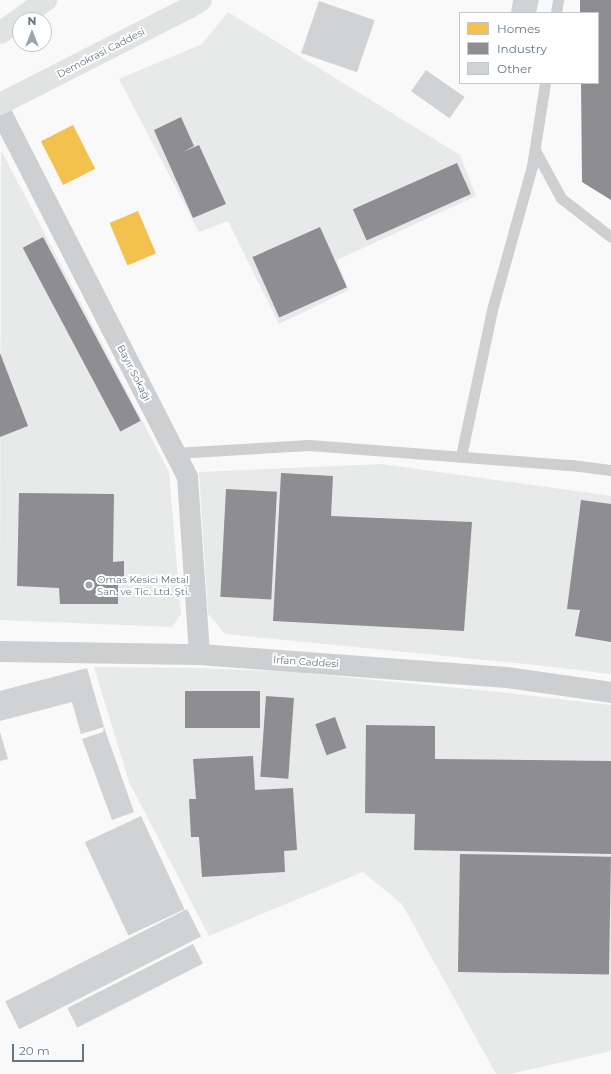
<!DOCTYPE html>
<html>
<head>
<meta charset="utf-8">
<style>
  body { margin:0 }
  #map { position:relative; width:611px; height:1074px; overflow:hidden; background:#f9f9f9; font-family:Montserrat,sans-serif }
  div>[style] { position:absolute }
  .built>* { inset:0; background:#e8e9e9 }
  .homes>* { inset:0; background:#f2c14e; transform-origin:0 0 }
  .industry>* { inset:0; background:#8d8d92; transform-origin:0 0 }
  .building>* { inset:0; background:#d0d2d3; transform-origin:0 0 }
  .service>* { height:11px; margin:-5.5px; padding:0 5.5px; transform-origin:5.5px; border-radius:5.5px; background:#cecfd0 }
  .minor>* { height:21px; margin:-10.5px; padding:0 10.5px; transform-origin:10.5px; border-radius:10.5px; background:#cecfd0 }
  .primary>* { height:22px; margin:-11px; padding:0 11px; transform-origin:11px; border-radius:11px; background:#e1e2e2 }
  .dots>* { width:11px; height:11px; translate:-50% -50%; box-sizing:border-box; border:2px solid #fff; border-radius:50% }
  span { translate:-50% -50%; white-space:nowrap; text-align:center; line-height:1.15; -webkit-text-stroke:4px #fff; paint-order:stroke }
  .street-label { font-size:10px; color:#657683 }
  .poi-label { font-size:10px; color:#657683 }
  .left { translate:0 -50%; text-align:left }
  .legend { position:absolute; left:459px; top:12px; width:140px; height:72px; box-sizing:border-box; background:#fff; border:1px solid #c1c8cd; margin:0; padding:5px 7px; list-style:none; font-size:12px; color:#657683 }
  .legend li { display:flex; align-items:center; gap:8px; height:20px }
  .legend b { width:20px; border:1px solid #c1c8cd }
  .north { position:absolute; left:12px; top:12px; width:40px; height:40px; box-sizing:border-box; background:#fff; border:1px solid #c1c8cd; border-radius:50%; rotate:0deg; font-size:11px; font-weight:700; line-height:16px; text-align:center; color:#657683 }
  .north::after { content:''; display:block; margin:auto; width:14px; height:18px; background:#99a4ac; clip-path:polygon(50% 0,100% 100%,50% 72%,0 100%) }
  .scale { position:absolute; left:12px; top:1044px; width:72px; height:18px; box-sizing:border-box; border:2px solid #657683; border-top:0; padding-left:5px; font-size:12px; line-height:14px; white-space:nowrap; color:#657683; -webkit-text-stroke:3px #fff; paint-order:stroke }
</style>
</head>
<body>
<div id="map">
  <div class="built">
    <i style="clip-path:polygon(228px 12px,460px 155px,476px 196px,337px 260px,349px 290px,279px 324px,228px 221px,199px 232px,119px 79px,202px 44px)"></i>
    <i style="clip-path:polygon(1px 150px,169px 472px,181px 614px,172px 627px,0 620px)"></i>
    <i style="clip-path:polygon(382px 464px,611px 496px,611px 674px,536px 665px,225px 634px,208px 614px,199px 472px)"></i>
    <i style="clip-path:polygon(94px 667px,201px 668px,292px 672px,499px 692px,611px 705px,611px 1051px,510px 1074px,496px 1074px,402px 904px,363px 872px,209px 936px,129px 782px)"></i>
  </div>
  <div class="homes">
    <i style="left:73px;top:125px;width:49px;height:36px;rotate:63deg"></i>
    <i style="left:138px;top:211px;width:46px;height:31px;rotate:67deg"></i>
  </div>
  <div class="industry">
    <i style="clip-path:polygon(580px 0,611px 0,611px 200px,582px 182px,581px 83px,598px 83px,598px 13px,580px 13px)"></i>
    <i style="clip-path:polygon(181px 117px,194px 146px,183px 152px,199px 145px,226px 204px,193px 218px,154px 130px)"></i>
    <i style="left:457px;top:163px;width:34px;height:114px;rotate:66deg"></i>
    <i style="left:320px;top:227px;width:66px;height:74px;rotate:66deg"></i>
    <i style="left:43px;top:237px;width:208px;height:23px;rotate:62deg"></i>
    <i style="clip-path:polygon(0 353px,28px 426px,0 437px)"></i>
    <i style="clip-path:polygon(281px 473px,333px 476px,331px 516px,472px 522px,464px 631px,273px 621px)"></i>
    <i style="left:226px;top:489px;width:51px;height:108px;rotate:3deg"></i>
    <i style="clip-path:polygon(19px 493px,114px 494px,113px 562px,124px 561px,124px 582px,118px 582px,118px 604px,60px 604px,59px 588px,17px 586px)"></i>
    <i style="clip-path:polygon(581px 500px,611px 504px,611px 642px,575px 636px,580px 610px,567px 609px)"></i>
    <i style="left:185px;top:691px;width:75px;height:37px"></i>
    <i style="left:266px;top:696px;width:28px;height:81px;rotate:4deg"></i>
    <i style="left:335px;top:717px;width:33px;height:21px;rotate:70deg"></i>
    <i style="clip-path:polygon(366px 725px,435px 726px,435px 759px,611px 761px,611px 854px,414px 850px,415px 814px,365px 813px)"></i>
    <i style="clip-path:polygon(253px 756px,255px 790px,293px 788px,297px 850px,284px 851px,285px 872px,202px 877px,199px 837px,191px 837px,189px 799px,196px 799px,193px 759px)"></i>
    <i style="left:460px;top:854px;width:151px;height:118px;rotate:1deg"></i>
  </div>
  <div class="building">
    <i style="clip-path:polygon(513px 0,539px 0,536px 13px,511px 13px)"></i>
    <i style="left:319px;top:1px;width:59px;height:55px;rotate:19deg"></i>
    <i style="left:426px;top:70px;width:47px;height:26px;rotate:35deg"></i>
    <i style="clip-path:polygon(87px 668px,104px 727px,81px 734px,72px 702px,0 721px,0 691px)"></i>
    <i style="clip-path:polygon(104px 727px,134px 812px,112px 820px,82px 739px,103px 732px)"></i>
    <i style="clip-path:polygon(0 732px,8px 759px,0 761px)"></i>
    <i style="left:141px;top:816px;width:103px;height:62px;rotate:65deg"></i>
    <i style="left:187px;top:909px;width:31px;height:204px;rotate:63deg"></i>
    <i style="left:193px;top:944px;width:22px;height:141px;rotate:63deg"></i>
  </div>
  <div class="service">
    <i style="left:556px;top:13px;width:13px;rotate:-81deg"></i>
    <i style="left:535px;top:150px;width:55px;rotate:61.6deg"></i>
    <i style="left:561px;top:198px;width:63px;rotate:38deg"></i>
    <i style="left:174px;top:453px;width:135px;rotate:-3.4deg"></i>
    <i style="left:309px;top:445px;width:263px;rotate:4.4deg"></i>
    <i style="left:571px;top:465px;width:40px;rotate:7.1deg"></i>
    <i style="left:461px;top:456px;width:153px;rotate:-78deg"></i>
    <i style="left:493px;top:306px;width:145px;rotate:-74.4deg"></i>
    <i style="left:532px;top:166px;width:84px;rotate:-81.1deg"></i>
  </div>
  <div class="minor">
    <i style="left:0;top:111px;width:411px;rotate:62.9deg"></i>
    <i style="left:187px;top:477px;width:177px;rotate:86.1deg"></i>
    <i style="left:0;top:651px;width:199px;rotate:0.9deg"></i>
    <i style="left:199px;top:654px;width:308px;rotate:4.3deg"></i>
    <i style="left:506px;top:677px;width:106px;rotate:8.1deg"></i>
  </div>
  <div class="primary">
    <i style="left:0;top:33px;width:57px;rotate:-35.7deg"></i>
    <i style="left:0;top:104px;width:213px;rotate:-27deg"></i>
    <i style="left:190px;top:7px;width:13px;rotate:-32deg"></i>
  </div>
  <div class="dots">
    <i style="left:89px;top:585px;background:#99a4ac"></i>
  </div>
  <div class="street-label">
    <span style="left:101px;top:53px;rotate:-27deg">Demokrasi Caddesi</span>
    <span style="left:134px;top:373px;rotate:63deg">Bayır Sokağı</span>
    <span style="left:306px;top:662px;rotate:4deg">İrfan Caddesi</span>
  </div>
  <div class="poi-label">
    <span class="left" style="left:97px;top:585px">Omas Kesici Metal<br>San. ve Tic. Ltd. Şti.</span>
  </div>
  <ul class="legend">
  <li><b style="height:11px;background:#f2c14e"></b>Homes</li>
  <li><b style="height:11px;background:#8d8d92"></b>Industry</li>
  <li><b style="height:11px;background:#d0d2d3"></b>Other</li>
  </ul>
  <div class="north">N</div>
  <div class="scale">20 m</div>
</div>
</body>
</html>
